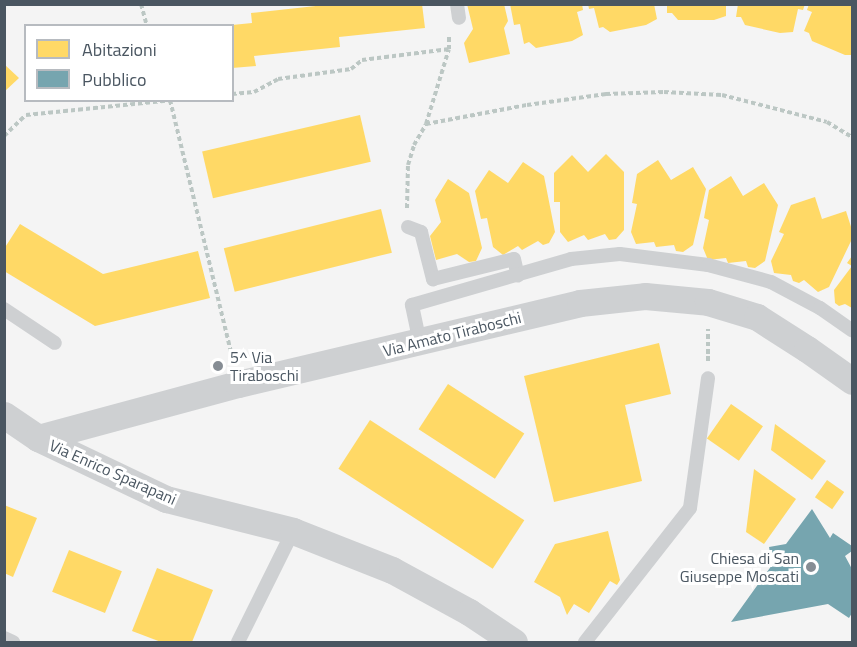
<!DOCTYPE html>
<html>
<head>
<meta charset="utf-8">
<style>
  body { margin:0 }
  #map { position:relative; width:857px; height:647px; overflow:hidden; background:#f4f4f4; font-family:"Titillium Web",sans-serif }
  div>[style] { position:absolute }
  .homes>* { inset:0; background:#ffd966; transform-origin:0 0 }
  .public>* { inset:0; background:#76a5af }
  .path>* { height:4px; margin-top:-2px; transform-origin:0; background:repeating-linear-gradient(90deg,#bcc7c4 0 4.5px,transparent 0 7.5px) }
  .service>* { height:14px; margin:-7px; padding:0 7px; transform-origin:7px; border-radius:7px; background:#ced0d2 }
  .minor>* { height:27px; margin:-13.5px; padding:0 13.5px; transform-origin:13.5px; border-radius:13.5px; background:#ced0d2 }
  .dots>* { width:16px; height:16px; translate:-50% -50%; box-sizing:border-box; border:3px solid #fff; border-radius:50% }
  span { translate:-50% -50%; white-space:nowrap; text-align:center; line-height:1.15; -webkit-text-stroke:6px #fff; paint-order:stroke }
  .street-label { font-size:16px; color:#4a5661 }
  .poi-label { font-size:16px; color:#4a5661 }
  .left { translate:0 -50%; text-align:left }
  .right { translate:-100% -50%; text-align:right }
  .frame { position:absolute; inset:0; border:6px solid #4a5661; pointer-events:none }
  .legend { position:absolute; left:24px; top:24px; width:210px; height:78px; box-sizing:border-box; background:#fff; border:2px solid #b7bbc0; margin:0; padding:8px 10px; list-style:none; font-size:18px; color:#4a5661 }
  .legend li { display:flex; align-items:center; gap:12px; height:30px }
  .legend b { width:30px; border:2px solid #b7bbc0 }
</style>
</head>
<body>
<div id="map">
  <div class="homes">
    <i style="clip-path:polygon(334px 4px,422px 4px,425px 28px,339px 37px,340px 47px,254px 56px,256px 66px,232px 68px,232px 25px,252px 23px,251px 13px)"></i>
    <i style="clip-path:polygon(467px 4px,504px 4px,508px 21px,504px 28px,510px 54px,469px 63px,464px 43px,473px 29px)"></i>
    <i style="clip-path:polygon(510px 4px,582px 4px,583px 10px,577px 12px,583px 35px,572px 41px,536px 48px,529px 42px,524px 44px,520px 24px,514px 25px)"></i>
    <i style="clip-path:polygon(588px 4px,654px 4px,657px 19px,646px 25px,610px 32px,603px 27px,599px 28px,594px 8px,589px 9px)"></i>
    <i style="clip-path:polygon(667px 4px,726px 4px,726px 16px,714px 20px,678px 20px,672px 13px,667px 13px)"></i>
    <i style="clip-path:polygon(738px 4px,805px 4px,803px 10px,798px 9px,793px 32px,780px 33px,745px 25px,741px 17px,736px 17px)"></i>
    <i style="clip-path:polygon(809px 4px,852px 4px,852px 55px,845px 55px,812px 41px,809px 33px,804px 31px,812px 12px,807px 10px)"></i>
    <i style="clip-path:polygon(4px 64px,19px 78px,4px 92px)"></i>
    <i style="left:360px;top:115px;width:48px;height:162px;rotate:77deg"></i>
    <i style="clip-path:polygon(606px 154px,624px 172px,624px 230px,616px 239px,609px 240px,605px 234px,588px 240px,584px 235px,568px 242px,560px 232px,560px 202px,554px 202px,554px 173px,572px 155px,588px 172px)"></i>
    <i style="clip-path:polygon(658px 160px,671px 180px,693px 167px,706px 189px,693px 245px,683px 252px,676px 251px,674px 245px,656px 247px,654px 242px,636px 244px,631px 232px,637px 204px,632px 203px,637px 174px)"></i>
    <i style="clip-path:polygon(523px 162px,544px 176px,555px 232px,549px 243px,543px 245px,538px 241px,522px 250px,518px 246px,503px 255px,493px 247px,487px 218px,481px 219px,475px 191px,489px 170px,508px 183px)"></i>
    <i style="clip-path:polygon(731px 176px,743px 196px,764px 183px,778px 205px,765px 261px,755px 268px,748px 267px,746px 261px,728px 263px,726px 258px,708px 260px,703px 248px,709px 220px,704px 218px,709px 190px)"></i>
    <i style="clip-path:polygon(448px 179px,469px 193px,482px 248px,476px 261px,469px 262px,457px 254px,436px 260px,430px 236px,441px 222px,435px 200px)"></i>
    <i style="clip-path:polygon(815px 197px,822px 219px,846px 211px,852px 230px,852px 239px,829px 287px,818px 292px,804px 280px,799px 283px,793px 281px,791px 275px,774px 273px,771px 261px,784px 234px,779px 232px,791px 205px)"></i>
    <i style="left:381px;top:209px;width:45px;height:162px;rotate:76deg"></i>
    <i style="clip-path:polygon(20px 224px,103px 274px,198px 251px,210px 298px,95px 326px,4px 271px,4px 249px)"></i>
    <i style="clip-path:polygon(852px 256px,852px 308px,845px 304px,839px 306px,835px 303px,834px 290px,852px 266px,847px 263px)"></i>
    <i style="clip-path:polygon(659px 343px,671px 394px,625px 405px,642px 481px,554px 502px,524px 376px)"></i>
    <i style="left:448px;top:384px;width:91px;height:54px;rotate:33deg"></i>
    <i style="left:731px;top:404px;width:39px;height:42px;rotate:35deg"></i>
    <i style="left:370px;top:420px;width:184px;height:58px;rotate:33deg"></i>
    <i style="clip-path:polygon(775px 424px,826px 461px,812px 480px,771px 450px)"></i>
    <i style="clip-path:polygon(754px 469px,796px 499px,764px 544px,746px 532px)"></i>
    <i style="left:827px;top:480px;width:21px;height:21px;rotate:35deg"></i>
    <i style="clip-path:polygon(4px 505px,37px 518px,13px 577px,4px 573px)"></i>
    <i style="clip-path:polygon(608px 531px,620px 580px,617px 585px,610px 581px,589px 613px,574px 604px,567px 615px,560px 597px,534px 582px,555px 544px)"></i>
    <i style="left:69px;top:550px;width:57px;height:45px;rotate:22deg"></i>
    <i style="clip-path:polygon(157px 568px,213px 590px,192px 642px,161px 642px,132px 631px)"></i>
  </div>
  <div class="public">
    <i style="clip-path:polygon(812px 509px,830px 538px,833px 533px,852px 546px,852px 551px,845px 556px,852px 569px,852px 613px,849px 618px,828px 604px,731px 622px,772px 565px,769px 547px,786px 544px)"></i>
  </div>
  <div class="path">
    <i style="left:141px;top:4px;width:23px;rotate:75deg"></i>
    <i style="left:232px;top:94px;width:22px;rotate:-5deg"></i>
    <i style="left:254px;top:92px;width:27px;rotate:-28deg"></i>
    <i style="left:278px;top:79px;width:74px;rotate:-7.8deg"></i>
    <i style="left:351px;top:69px;width:14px;rotate:-39deg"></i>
    <i style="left:362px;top:60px;width:88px;rotate:-7.2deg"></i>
    <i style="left:449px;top:49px;width:15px;rotate:-90deg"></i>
    <i style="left:170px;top:100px;width:268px;rotate:76.4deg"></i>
    <i style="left:426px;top:124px;width:78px;rotate:-73deg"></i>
    <i style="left:4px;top:136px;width:30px;rotate:-44deg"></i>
    <i style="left:26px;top:115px;width:148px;rotate:-5.8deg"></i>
    <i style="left:407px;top:208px;width:43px;rotate:-88.7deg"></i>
    <i style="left:408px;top:165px;width:21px;rotate:-73deg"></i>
    <i style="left:414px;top:145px;width:24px;rotate:-60deg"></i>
    <i style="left:426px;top:124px;width:103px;rotate:-10.7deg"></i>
    <i style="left:527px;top:105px;width:80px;rotate:-7.9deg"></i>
    <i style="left:606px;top:94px;width:58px;rotate:-2deg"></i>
    <i style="left:664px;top:92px;width:58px;rotate:3deg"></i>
    <i style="left:722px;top:95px;width:108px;rotate:14.4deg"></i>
    <i style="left:827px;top:122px;width:29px;rotate:31deg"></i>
    <i style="left:708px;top:361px;width:32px;rotate:-90deg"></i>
  </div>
  <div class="service">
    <i style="left:457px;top:4px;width:14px;rotate:82deg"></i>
    <i style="left:408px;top:227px;width:14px;rotate:21deg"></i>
    <i style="left:421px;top:232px;width:49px;rotate:75.7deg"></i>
    <i style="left:433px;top:279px;width:83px;rotate:-13.9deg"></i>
    <i style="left:514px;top:259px;width:17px;rotate:77deg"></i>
    <i style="left:4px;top:309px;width:61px;rotate:33.7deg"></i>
    <i style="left:420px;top:343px;width:39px;rotate:-102deg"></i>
    <i style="left:412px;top:305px;width:166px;rotate:-16.1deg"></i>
    <i style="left:571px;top:259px;width:49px;rotate:-5.8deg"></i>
    <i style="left:620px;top:254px;width:89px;rotate:7.1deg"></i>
    <i style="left:708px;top:265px;width:65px;rotate:15.1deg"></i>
    <i style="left:771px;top:282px;width:55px;rotate:28deg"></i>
    <i style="left:820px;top:308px;width:39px;rotate:35deg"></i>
    <i style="left:4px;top:638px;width:10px;rotate:24deg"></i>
    <i style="left:238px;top:642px;width:124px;rotate:-63.6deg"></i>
    <i style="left:585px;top:642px;width:170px;rotate:-51.9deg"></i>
    <i style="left:690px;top:508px;width:131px;rotate:-82.1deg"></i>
  </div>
  <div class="minor">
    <i style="left:4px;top:415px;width:41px;rotate:34.1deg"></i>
    <i style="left:38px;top:438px;width:142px;rotate:25.5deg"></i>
    <i style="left:166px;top:499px;width:131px;rotate:14.1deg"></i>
    <i style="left:293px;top:531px;width:106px;rotate:21.5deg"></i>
    <i style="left:392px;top:570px;width:88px;rotate:28.6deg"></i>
    <i style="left:469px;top:612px;width:54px;rotate:33.7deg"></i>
    <i style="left:38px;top:438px;width:207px;rotate:-15.1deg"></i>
    <i style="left:238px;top:384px;width:351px;rotate:-13.3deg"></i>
    <i style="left:580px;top:303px;width:65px;rotate:-6.1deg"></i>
    <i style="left:645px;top:296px;width:63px;rotate:5.4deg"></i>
    <i style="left:708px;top:302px;width:51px;rotate:17deg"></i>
    <i style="left:757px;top:317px;width:59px;rotate:32.6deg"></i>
    <i style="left:807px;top:349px;width:55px;rotate:35.4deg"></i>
  </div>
  <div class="dots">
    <i style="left:218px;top:366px;background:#868d94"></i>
    <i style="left:811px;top:567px;background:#868d94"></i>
  </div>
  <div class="street-label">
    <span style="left:452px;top:334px;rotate:-14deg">Via Amato Tiraboschi</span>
    <span style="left:113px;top:472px;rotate:24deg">Via Enrico Sparapani</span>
  </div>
  <div class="poi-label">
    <span class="left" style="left:230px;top:366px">5^ Via<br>Tiraboschi</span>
    <span class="right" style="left:799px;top:567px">Chiesa di San<br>Giuseppe Moscati</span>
  </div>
  <div class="frame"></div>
  <ul class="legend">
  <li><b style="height:16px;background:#ffd966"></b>Abitazioni</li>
  <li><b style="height:16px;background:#76a5af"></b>Pubblico</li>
  </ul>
</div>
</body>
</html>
